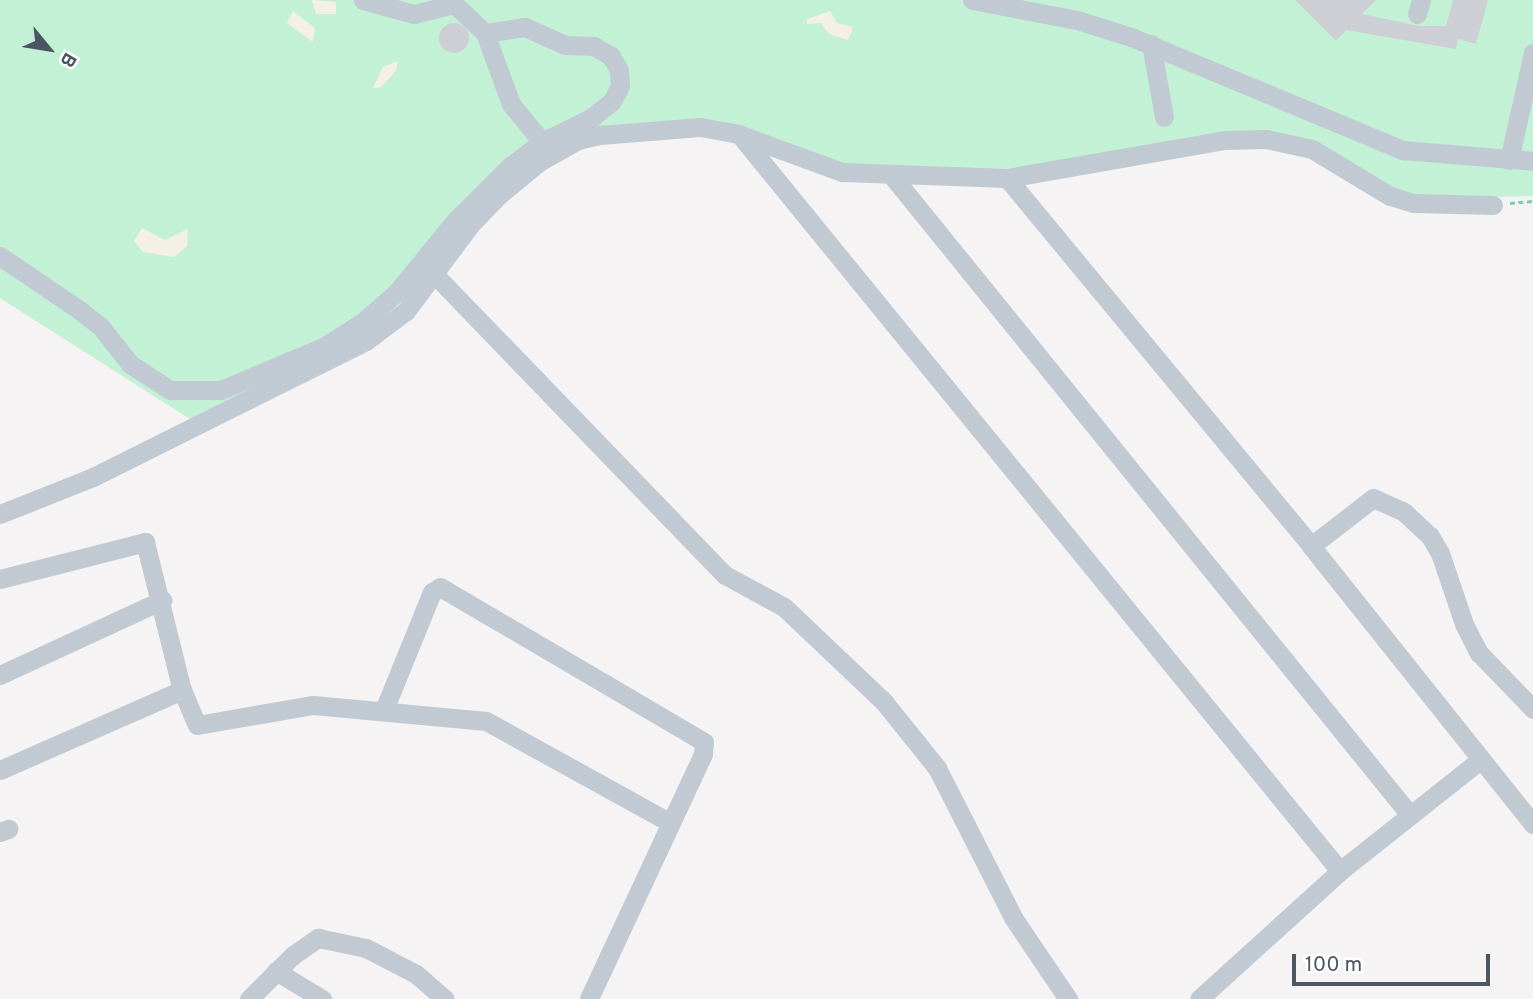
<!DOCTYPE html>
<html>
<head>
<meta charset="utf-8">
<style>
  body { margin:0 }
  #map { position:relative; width:1533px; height:999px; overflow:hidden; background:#f5f3f3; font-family:Overpass,sans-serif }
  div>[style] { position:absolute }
  .green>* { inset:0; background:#c3f1d5 }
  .sand>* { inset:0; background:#f5f0e5 }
  .building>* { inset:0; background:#cdcfd5 }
  .round { border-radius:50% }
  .path>* { height:2.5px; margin-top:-1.25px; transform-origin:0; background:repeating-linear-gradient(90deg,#7ad0a6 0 5px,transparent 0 8.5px) }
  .minor>* { height:19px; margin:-9.5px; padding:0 9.5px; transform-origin:9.5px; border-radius:9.5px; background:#c1cad2 }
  span { translate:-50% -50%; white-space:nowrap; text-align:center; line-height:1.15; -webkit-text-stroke:5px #fff; paint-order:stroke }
  .north { position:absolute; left:14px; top:14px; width:70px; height:70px; -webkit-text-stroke:5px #fff; paint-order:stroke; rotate:120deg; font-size:19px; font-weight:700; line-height:28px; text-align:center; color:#4a5661 }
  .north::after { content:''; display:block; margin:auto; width:24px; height:32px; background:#4a5661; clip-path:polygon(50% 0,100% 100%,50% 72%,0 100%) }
  .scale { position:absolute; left:1292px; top:954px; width:198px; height:32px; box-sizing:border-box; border:4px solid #4a5661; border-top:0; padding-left:9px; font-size:21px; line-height:24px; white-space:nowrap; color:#4a5661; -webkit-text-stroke:5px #fff; paint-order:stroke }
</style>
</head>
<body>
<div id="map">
  <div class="green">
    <i style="clip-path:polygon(0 0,1533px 0,1533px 196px,1413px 199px,1285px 136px,1007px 173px,867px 171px,701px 122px,536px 158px,403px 308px,193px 421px,0 298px)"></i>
  </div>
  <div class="sand">
    <i style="clip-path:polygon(312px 0,336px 2px,336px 14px,316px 14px)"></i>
    <i style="clip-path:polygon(293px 11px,315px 28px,313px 42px,287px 23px)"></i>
    <i style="clip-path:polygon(830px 11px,837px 23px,853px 27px,848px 40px,829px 34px,821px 23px,807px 24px,807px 19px)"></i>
    <i style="clip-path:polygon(398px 61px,396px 71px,381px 87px,373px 88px,383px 67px)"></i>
    <i style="clip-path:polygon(142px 228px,165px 240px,188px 229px,187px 246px,174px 257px,143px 252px,134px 241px)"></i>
  </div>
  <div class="building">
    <i style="clip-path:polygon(1295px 0,1376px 0,1362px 14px,1419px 26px,1446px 26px,1453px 0,1488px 0,1476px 44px,1458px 39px,1456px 49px,1346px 30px,1336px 41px)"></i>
    <i class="round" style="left:439px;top:23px;width:30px;height:30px"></i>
  </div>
  <div class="path">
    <i style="left:1510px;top:203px;width:23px;rotate:-5deg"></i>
  </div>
  <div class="minor">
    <i style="left:363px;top:0;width:53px;rotate:15.4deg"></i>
    <i style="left:414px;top:14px;width:41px;rotate:-14deg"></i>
    <i style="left:450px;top:0;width:48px;rotate:43.3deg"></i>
    <i style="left:485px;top:33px;width:76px;rotate:69.9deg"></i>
    <i style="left:511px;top:104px;width:49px;rotate:50.8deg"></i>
    <i style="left:972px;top:0;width:107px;rotate:10.8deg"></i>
    <i style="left:1077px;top:20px;width:57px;rotate:17.5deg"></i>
    <i style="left:1131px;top:37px;width:295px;rotate:22.6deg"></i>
    <i style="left:1403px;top:150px;width:130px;rotate:4.8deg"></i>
    <i style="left:1417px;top:14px;width:15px;rotate:-74deg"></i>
    <i style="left:1151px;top:44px;width:74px;rotate:79.9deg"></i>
    <i style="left:739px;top:134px;width:951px;rotate:50.8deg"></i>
    <i style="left:1509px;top:160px;width:110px;rotate:-77.4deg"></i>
    <i style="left:893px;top:177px;width:821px;rotate:50.98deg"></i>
    <i style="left:1007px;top:178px;width:477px;rotate:50.4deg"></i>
    <i style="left:1311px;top:546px;width:356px;rotate:51.4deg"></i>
    <i style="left:0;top:256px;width:94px;rotate:34.2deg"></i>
    <i style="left:78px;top:309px;width:29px;rotate:38deg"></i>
    <i style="left:101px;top:327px;width:47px;rotate:51.9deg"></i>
    <i style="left:130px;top:364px;width:48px;rotate:33deg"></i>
    <i style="left:170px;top:390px;width:51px"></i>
    <i style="left:221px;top:390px;width:113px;rotate:-22.9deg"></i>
    <i style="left:325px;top:346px;width:46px;rotate:-32.7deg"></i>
    <i style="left:364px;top:321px;width:44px;rotate:-41.3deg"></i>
    <i style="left:397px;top:292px;width:90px;rotate:-50.8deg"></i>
    <i style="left:454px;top:222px;width:78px;rotate:-45deg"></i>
    <i style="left:509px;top:167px;width:41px;rotate:-37.1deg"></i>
    <i style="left:542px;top:142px;width:55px;rotate:-26.1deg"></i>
    <i style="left:591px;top:118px;width:27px;rotate:-39deg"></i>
    <i style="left:612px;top:101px;width:17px;rotate:-62deg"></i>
    <i style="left:620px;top:86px;width:16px;rotate:-94deg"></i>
    <i style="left:619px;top:70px;width:16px;rotate:-120deg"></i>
    <i style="left:611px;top:56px;width:20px;rotate:-150deg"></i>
    <i style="left:594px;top:46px;width:29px;rotate:-178deg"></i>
    <i style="left:565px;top:45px;width:44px;rotate:-155.8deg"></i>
    <i style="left:525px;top:27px;width:40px;rotate:171.5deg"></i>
    <i style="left:436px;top:276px;width:416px;rotate:46deg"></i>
    <i style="left:725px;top:575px;width:67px;rotate:28.5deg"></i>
    <i style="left:784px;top:607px;width:138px;rotate:43.5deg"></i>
    <i style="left:884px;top:702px;width:85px;rotate:51.2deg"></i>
    <i style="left:937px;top:768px;width:169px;rotate:63deg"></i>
    <i style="left:1014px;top:919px;width:97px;rotate:56deg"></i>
    <i style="left:0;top:514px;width:100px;rotate:-21.7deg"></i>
    <i style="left:93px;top:477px;width:305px;rotate:-26.5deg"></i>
    <i style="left:366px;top:341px;width:50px;rotate:-36.9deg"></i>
    <i style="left:406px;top:311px;width:107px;rotate:-53.3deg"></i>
    <i style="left:470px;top:225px;width:42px;rotate:-46deg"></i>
    <i style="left:499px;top:195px;width:52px;rotate:-39.5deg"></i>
    <i style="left:539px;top:162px;width:45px;rotate:-29.4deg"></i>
    <i style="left:578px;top:140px;width:23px;rotate:-13deg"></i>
    <i style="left:600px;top:135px;width:100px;rotate:-4.6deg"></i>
    <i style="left:700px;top:127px;width:39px;rotate:10deg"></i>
    <i style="left:738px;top:134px;width:111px;rotate:20.1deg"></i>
    <i style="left:842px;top:172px;width:165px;rotate:2.1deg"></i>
    <i style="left:1007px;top:178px;width:221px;rotate:-9.9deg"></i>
    <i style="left:1225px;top:140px;width:41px;rotate:-1.4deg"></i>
    <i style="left:1266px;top:139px;width:47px;rotate:12.3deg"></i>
    <i style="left:1312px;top:149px;width:91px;rotate:31.1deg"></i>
    <i style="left:1390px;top:196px;width:24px;rotate:17deg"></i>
    <i style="left:1413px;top:203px;width:80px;rotate:1.4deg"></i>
    <i style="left:1311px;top:546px;width:78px;rotate:-37.7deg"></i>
    <i style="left:1373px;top:498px;width:34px;rotate:24deg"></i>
    <i style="left:1404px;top:512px;width:35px;rotate:43deg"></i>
    <i style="left:1430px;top:536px;width:20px;rotate:60deg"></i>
    <i style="left:1440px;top:553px;width:75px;rotate:71.3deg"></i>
    <i style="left:1464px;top:624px;width:33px;rotate:63deg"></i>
    <i style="left:1479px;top:653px;width:78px;rotate:46deg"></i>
    <i style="left:0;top:579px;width:150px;rotate:-14.3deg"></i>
    <i style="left:145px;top:542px;width:153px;rotate:76deg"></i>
    <i style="left:182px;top:690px;width:38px;rotate:67deg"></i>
    <i style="left:197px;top:725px;width:118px;rotate:-9.8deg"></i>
    <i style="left:313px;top:705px;width:174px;rotate:5.3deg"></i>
    <i style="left:486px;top:721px;width:209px;rotate:28.9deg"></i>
    <i style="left:0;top:675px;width:179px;rotate:-24.8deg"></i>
    <i style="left:384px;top:710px;width:127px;rotate:-67.9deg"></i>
    <i style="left:432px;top:592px;width:9px;rotate:-32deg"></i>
    <i style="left:440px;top:587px;width:306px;rotate:30.4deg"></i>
    <i style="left:704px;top:742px;width:12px;rotate:95deg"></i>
    <i style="left:703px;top:754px;width:270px;rotate:115deg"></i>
    <i style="left:0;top:770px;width:199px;rotate:-23.7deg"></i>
    <i style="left:0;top:832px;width:9px;rotate:-21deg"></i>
    <i style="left:276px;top:971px;width:54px;rotate:31.3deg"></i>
    <i style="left:249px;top:999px;width:61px;rotate:-45deg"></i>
    <i style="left:292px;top:956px;width:32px;rotate:-35deg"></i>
    <i style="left:318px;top:938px;width:49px;rotate:11.8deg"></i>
    <i style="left:366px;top:948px;width:56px;rotate:27.5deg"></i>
    <i style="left:416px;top:974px;width:38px;rotate:41deg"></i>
    <i style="left:1199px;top:999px;width:190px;rotate:-42.2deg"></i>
    <i style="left:1340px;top:871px;width:179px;rotate:-38.4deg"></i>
  </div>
  <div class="north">B</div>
  <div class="scale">100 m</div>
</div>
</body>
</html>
